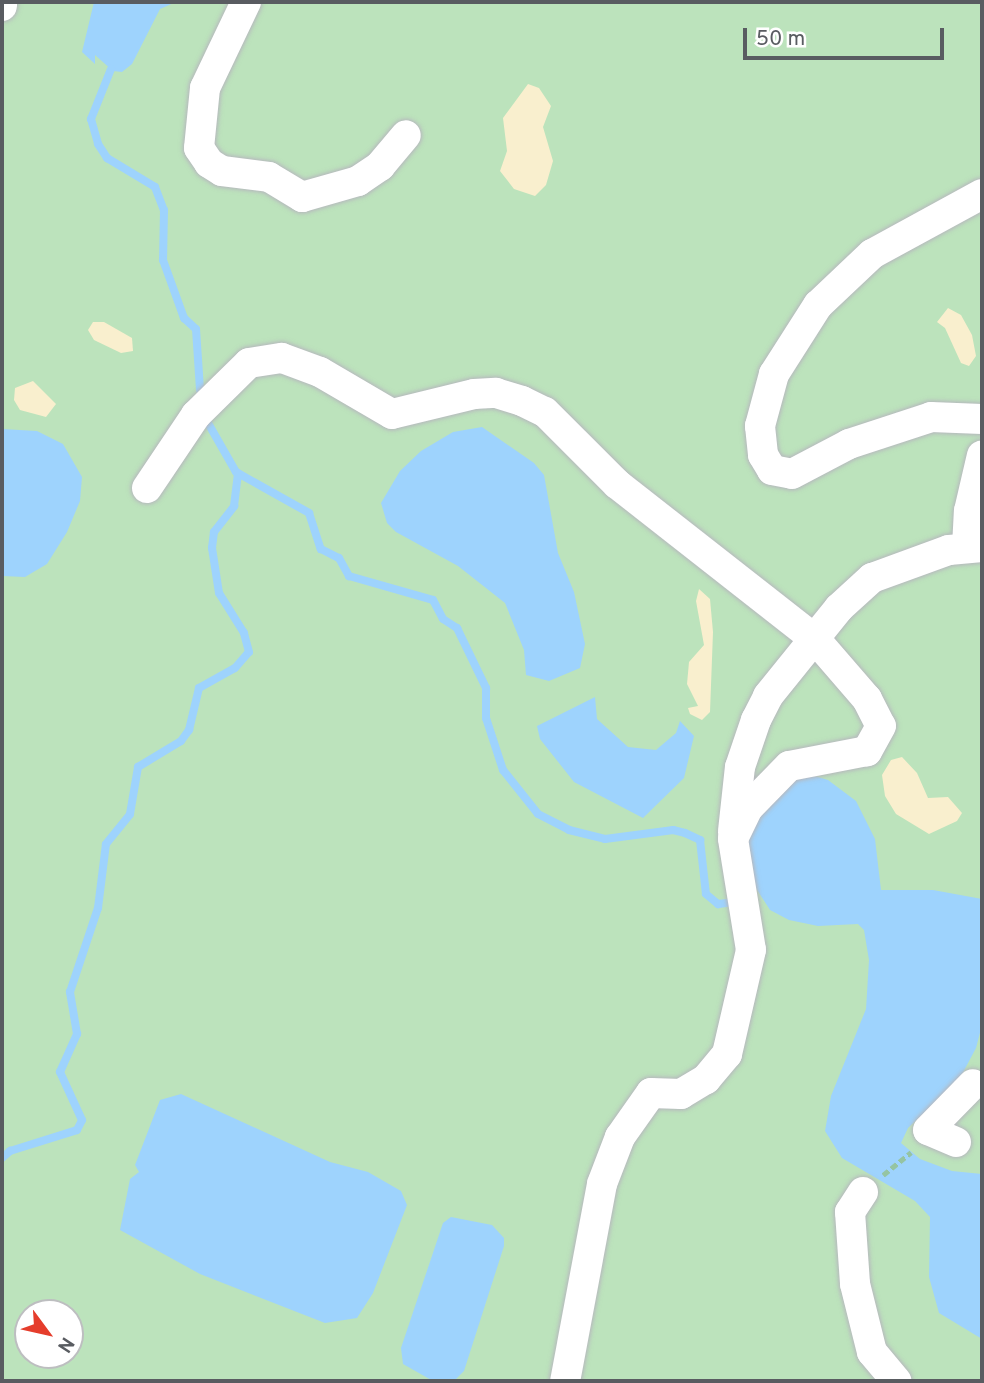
<!DOCTYPE html>
<html>
<head>
<meta charset="utf-8">
<style>
  body { margin:0 }
  #map { position:relative; width:984px; height:1383px; overflow:hidden; background:#ece9e0; font-family:Overpass,sans-serif }
  div>[style] { position:absolute }
  .green>* { inset:0; background:#bce3bc }
  .sand>* { inset:0; background:#f9efce }
  .water>* { inset:0; background:#9ed3fd }
  .stream>* { height:8px; margin:-4px; padding:0 4px; transform-origin:4px; border-radius:4px; background:#9ed3fd }
  .path>* { height:4.5px; margin-top:-2.25px; transform-origin:0; background:repeating-linear-gradient(90deg,#95c4a3 0 7px,transparent 0 10.5px) }
  .roads { filter:drop-shadow(0 0 2px #b6b8bd) drop-shadow(0 0 2px #b6b8bd) }
  .minor>* { height:30px; margin:-15px; padding:0 15px; transform-origin:15px; border-radius:15px; background:#fff }
  span { translate:-50% -50%; white-space:nowrap; text-align:center; line-height:1.15; -webkit-text-stroke:5px #fff; paint-order:stroke }
  .frame { position:absolute; inset:0; border:4px solid #595c61; pointer-events:none }
  .north { position:absolute; left:14px; top:1299px; width:70px; height:70px; box-sizing:border-box; background:#fff; border:2px solid #bdbec0; border-radius:50%; rotate:123deg; font-size:19px; font-weight:700; line-height:28px; text-align:center; color:#595c61 }
  .north::after { content:''; display:block; margin:auto; width:24px; height:32px; background:#e53d2c; clip-path:polygon(50% 0,100% 100%,50% 72%,0 100%) }
  .scale { position:absolute; left:743px; top:28px; width:201px; height:32px; box-sizing:border-box; border:4px solid #595c61; border-top:0; padding-left:9px; font-size:21px; line-height:24px; white-space:nowrap; color:#595c61; -webkit-text-stroke:5px #fff; paint-order:stroke }
</style>
</head>
<body>
<div id="map">
  <div class="green">
    <i style="clip-path:polygon(evenodd,2px 2px,982px 2px,982px 1381px,2px 1381px,2px 2px,28px 1313px,70px 1313px,70px 1355px,28px 1355px,28px 1313px)"></i>
  </div>
  <div class="sand">
    <i style="clip-path:polygon(528px 84px,539px 88px,551px 106px,543px 127px,553px 161px,546px 185px,535px 196px,514px 189px,500px 171px,507px 151px,503px 118px)"></i>
    <i style="clip-path:polygon(948px 308px,961px 315px,972px 335px,976px 356px,969px 366px,961px 363px,945px 328px,937px 322px)"></i>
    <i style="clip-path:polygon(93px 322px,104px 322px,132px 338px,133px 351px,121px 353px,94px 340px,88px 330px)"></i>
    <i style="clip-path:polygon(33px 381px,56px 404px,46px 417px,20px 410px,14px 400px,15px 388px)"></i>
    <i style="clip-path:polygon(699px 589px,710px 599px,713px 632px,710px 712px,702px 720px,690px 714px,688px 708px,698px 706px,687px 684px,689px 662px,704px 645px,696px 601px)"></i>
    <i style="clip-path:polygon(902px 757px,917px 773px,928px 798px,948px 797px,962px 813px,957px 821px,929px 834px,896px 814px,885px 796px,882px 775px,891px 760px)"></i>
  </div>
  <div class="water">
    <i style="clip-path:polygon(94px 2px,176px 2px,160px 9px,132px 64px,122px 72px,113px 71px,95px 55px,95px 64px,82px 52px)"></i>
    <i style="clip-path:polygon(482px 427px,534px 463px,544px 475px,558px 553px,574px 592px,585px 644px,580px 668px,549px 681px,526px 675px,524px 650px,505px 603px,458px 566px,396px 532px,387px 523px,381px 503px,400px 471px,421px 451px,453px 432px)"></i>
    <i style="clip-path:polygon(2px 429px,37px 431px,63px 444px,82px 477px,80px 501px,67px 532px,47px 564px,25px 577px,2px 576px)"></i>
    <i style="clip-path:polygon(595px 697px,597px 719px,628px 747px,656px 750px,676px 733px,680px 721px,694px 736px,684px 778px,643px 818px,574px 782px,540px 739px,537px 726px)"></i>
    <i style="clip-path:polygon(811px 775px,828px 780px,856px 801px,875px 839px,881px 890px,933px 890px,982px 899px,982px 1025px,976px 1048px,959px 1080px,908px 1128px,901px 1143px,920px 1159px,952px 1171px,982px 1174px,982px 1339px,939px 1313px,929px 1277px,930px 1217px,915px 1201px,842px 1158px,825px 1131px,831px 1096px,866px 1009px,869px 960px,864px 930px,858px 924px,818px 926px,789px 920px,770px 910px,750px 879px,748px 839px,772px 794px,790px 781px)"></i>
    <i style="clip-path:polygon(181px 1094px,330px 1162px,368px 1172px,401px 1191px,407px 1205px,373px 1293px,357px 1318px,325px 1323px,200px 1274px,120px 1230px,130px 1179px,139px 1172px,135px 1165px,160px 1100px)"></i>
    <i style="clip-path:polygon(451px 1217px,492px 1225px,504px 1238px,504px 1246px,464px 1371px,455px 1380px,433px 1381px,403px 1364px,401px 1348px,443px 1223px)"></i>
  </div>
  <div class="stream">
    <i style="left:111px;top:69px;width:54px;rotate:111.8deg"></i>
    <i style="left:91px;top:119px;width:26px;rotate:74deg"></i>
    <i style="left:98px;top:144px;width:17px;rotate:57deg"></i>
    <i style="left:107px;top:158px;width:56px;rotate:31.1deg"></i>
    <i style="left:155px;top:187px;width:25px;rotate:69deg"></i>
    <i style="left:164px;top:210px;width:50px;rotate:91.1deg"></i>
    <i style="left:163px;top:260px;width:62px;rotate:70.1deg"></i>
    <i style="left:184px;top:318px;width:16px;rotate:43deg"></i>
    <i style="left:196px;top:329px;width:61px;rotate:86.2deg"></i>
    <i style="left:204px;top:416px;width:64px;rotate:60.3deg"></i>
    <i style="left:236px;top:472px;width:84px;rotate:29.3deg"></i>
    <i style="left:309px;top:513px;width:38px;rotate:72deg"></i>
    <i style="left:321px;top:549px;width:20px;rotate:27deg"></i>
    <i style="left:339px;top:558px;width:21px;rotate:61deg"></i>
    <i style="left:349px;top:576px;width:87px;rotate:15.9deg"></i>
    <i style="left:433px;top:600px;width:21px;rotate:62deg"></i>
    <i style="left:443px;top:619px;width:17px;rotate:33deg"></i>
    <i style="left:457px;top:628px;width:67px;rotate:64.2deg"></i>
    <i style="left:486px;top:688px;width:30px;rotate:90deg"></i>
    <i style="left:486px;top:718px;width:55px;rotate:71.9deg"></i>
    <i style="left:503px;top:770px;width:56px;rotate:51.5deg"></i>
    <i style="left:538px;top:814px;width:35px;rotate:27deg"></i>
    <i style="left:569px;top:830px;width:37px;rotate:14deg"></i>
    <i style="left:605px;top:839px;width:69px;rotate:-7.5deg"></i>
    <i style="left:673px;top:830px;width:12px;rotate:14deg"></i>
    <i style="left:685px;top:833px;width:17px;rotate:25deg"></i>
    <i style="left:700px;top:840px;width:54px;rotate:83.7deg"></i>
    <i style="left:706px;top:894px;width:16px;rotate:40deg"></i>
    <i style="left:718px;top:904px;width:17px;rotate:-7deg"></i>
    <i style="left:2px;top:1158px;width:11px;rotate:-41deg"></i>
    <i style="left:10px;top:1151px;width:70px;rotate:-17.4deg"></i>
    <i style="left:77px;top:1130px;width:11px;rotate:-63deg"></i>
    <i style="left:82px;top:1120px;width:53px;rotate:-114.6deg"></i>
    <i style="left:60px;top:1072px;width:42px;rotate:-65.9deg"></i>
    <i style="left:77px;top:1034px;width:43px;rotate:-99.5deg"></i>
    <i style="left:70px;top:992px;width:89px;rotate:-71.6deg"></i>
    <i style="left:98px;top:908px;width:64px;rotate:-82.9deg"></i>
    <i style="left:106px;top:844px;width:38px;rotate:-51deg"></i>
    <i style="left:130px;top:814px;width:48px;rotate:-80.3deg"></i>
    <i style="left:138px;top:767px;width:50px;rotate:-31.2deg"></i>
    <i style="left:181px;top:741px;width:14px;rotate:-54deg"></i>
    <i style="left:189px;top:730px;width:43px;rotate:-76.6deg"></i>
    <i style="left:199px;top:688px;width:41px;rotate:-29.1deg"></i>
    <i style="left:235px;top:668px;width:21px;rotate:-49deg"></i>
    <i style="left:249px;top:652px;width:20px;rotate:-105deg"></i>
    <i style="left:244px;top:633px;width:47px;rotate:-122deg"></i>
    <i style="left:219px;top:593px;width:46px;rotate:-98.8deg"></i>
    <i style="left:212px;top:548px;width:16px;rotate:-83deg"></i>
    <i style="left:214px;top:532px;width:33px;rotate:-52deg"></i>
    <i style="left:234px;top:506px;width:33px;rotate:-83deg"></i>
  </div>
  <div class="path">
    <i style="left:883px;top:1175px;width:36px;rotate:-39deg"></i>
  </div>
  <div class="roads">
    <div class="minor">
      <i style="left:246px;top:2px;width:95px;rotate:115.5deg"></i>
      <i style="left:205px;top:88px;width:60px;rotate:95.7deg"></i>
      <i style="left:199px;top:148px;width:18px;rotate:56deg"></i>
      <i style="left:209px;top:163px;width:15px;rotate:32deg"></i>
      <i style="left:222px;top:171px;width:47px;rotate:7.3deg"></i>
      <i style="left:269px;top:177px;width:39px;rotate:31deg"></i>
      <i style="left:302px;top:197px;width:58px;rotate:-15.9deg"></i>
      <i style="left:358px;top:181px;width:27px;rotate:-34deg"></i>
      <i style="left:380px;top:166px;width:40px;rotate:-50deg"></i>
      <i style="left:2px;top:6px;width:4px;rotate:-90deg"></i>
      <i style="left:982px;top:194px;width:125px;rotate:151.4deg"></i>
      <i style="left:872px;top:254px;width:74px;rotate:136.6deg"></i>
      <i style="left:818px;top:305px;width:82px;rotate:122.5deg"></i>
      <i style="left:774px;top:374px;width:54px;rotate:105.1deg"></i>
      <i style="left:760px;top:426px;width:29px;rotate:84deg"></i>
      <i style="left:763px;top:455px;width:17px;rotate:59deg"></i>
      <i style="left:772px;top:470px;width:20px;rotate:11deg"></i>
      <i style="left:792px;top:474px;width:64px;rotate:-27.8deg"></i>
      <i style="left:849px;top:444px;width:86px;rotate:-18.2deg"></i>
      <i style="left:931px;top:417px;width:51px;rotate:2.2deg"></i>
      <i style="left:147px;top:488px;width:88px;rotate:-56.1deg"></i>
      <i style="left:196px;top:415px;width:74px;rotate:-44.5deg"></i>
      <i style="left:249px;top:363px;width:33px;rotate:-9deg"></i>
      <i style="left:282px;top:358px;width:40px;rotate:20.2deg"></i>
      <i style="left:320px;top:372px;width:83px;rotate:30.3deg"></i>
      <i style="left:392px;top:414px;width:84px;rotate:-13.7deg"></i>
      <i style="left:474px;top:394px;width:22px;rotate:-3deg"></i>
      <i style="left:496px;top:393px;width:27px;rotate:17deg"></i>
      <i style="left:522px;top:401px;width:25px;rotate:26deg"></i>
      <i style="left:545px;top:412px;width:102px;rotate:45deg"></i>
      <i style="left:617px;top:484px;width:253px;rotate:38.1deg"></i>
      <i style="left:816px;top:640px;width:78px;rotate:49.2deg"></i>
      <i style="left:867px;top:699px;width:30px;rotate:63deg"></i>
      <i style="left:881px;top:726px;width:29px;rotate:119deg"></i>
      <i style="left:867px;top:751px;width:79px;rotate:169.1deg"></i>
      <i style="left:789px;top:766px;width:59px;rotate:134.3deg"></i>
      <i style="left:748px;top:808px;width:34px;rotate:116deg"></i>
      <i style="left:733px;top:839px;width:112px;rotate:80.8deg"></i>
      <i style="left:751px;top:950px;width:107px;rotate:103deg"></i>
      <i style="left:727px;top:1054px;width:33px;rotate:130deg"></i>
      <i style="left:706px;top:1079px;width:29px;rotate:149deg"></i>
      <i style="left:681px;top:1094px;width:30px;rotate:-178deg"></i>
      <i style="left:651px;top:1093px;width:54px;rotate:125.2deg"></i>
      <i style="left:620px;top:1137px;width:50px;rotate:111deg"></i>
      <i style="left:602px;top:1184px;width:200px;rotate:100.6deg"></i>
      <i style="left:967px;top:547px;width:36px;rotate:-87deg"></i>
      <i style="left:969px;top:511px;width:57px;rotate:-76.9deg"></i>
      <i style="left:733px;top:831px;width:64px;rotate:-83.8deg"></i>
      <i style="left:740px;top:767px;width:50px;rotate:-71.2deg"></i>
      <i style="left:756px;top:720px;width:27px;rotate:-63deg"></i>
      <i style="left:768px;top:696px;width:113px;rotate:-51.1deg"></i>
      <i style="left:839px;top:608px;width:45px;rotate:-42.3deg"></i>
      <i style="left:872px;top:578px;width:82px;rotate:-20deg"></i>
      <i style="left:949px;top:550px;width:33px;rotate:-5deg"></i>
      <i style="left:956px;top:1142px;width:30px;rotate:-157deg"></i>
      <i style="left:928px;top:1130px;width:64px;rotate:-45.6deg"></i>
      <i style="left:863px;top:1192px;width:24px;rotate:123deg"></i>
      <i style="left:850px;top:1212px;width:72px;rotate:86deg"></i>
      <i style="left:855px;top:1284px;width:70px;rotate:76deg"></i>
      <i style="left:872px;top:1352px;width:38px;rotate:50deg"></i>
    </div>
  </div>
  <div class="frame"></div>
  <div class="north">N</div>
  <div class="scale">50 m</div>
</div>
</body>
</html>
